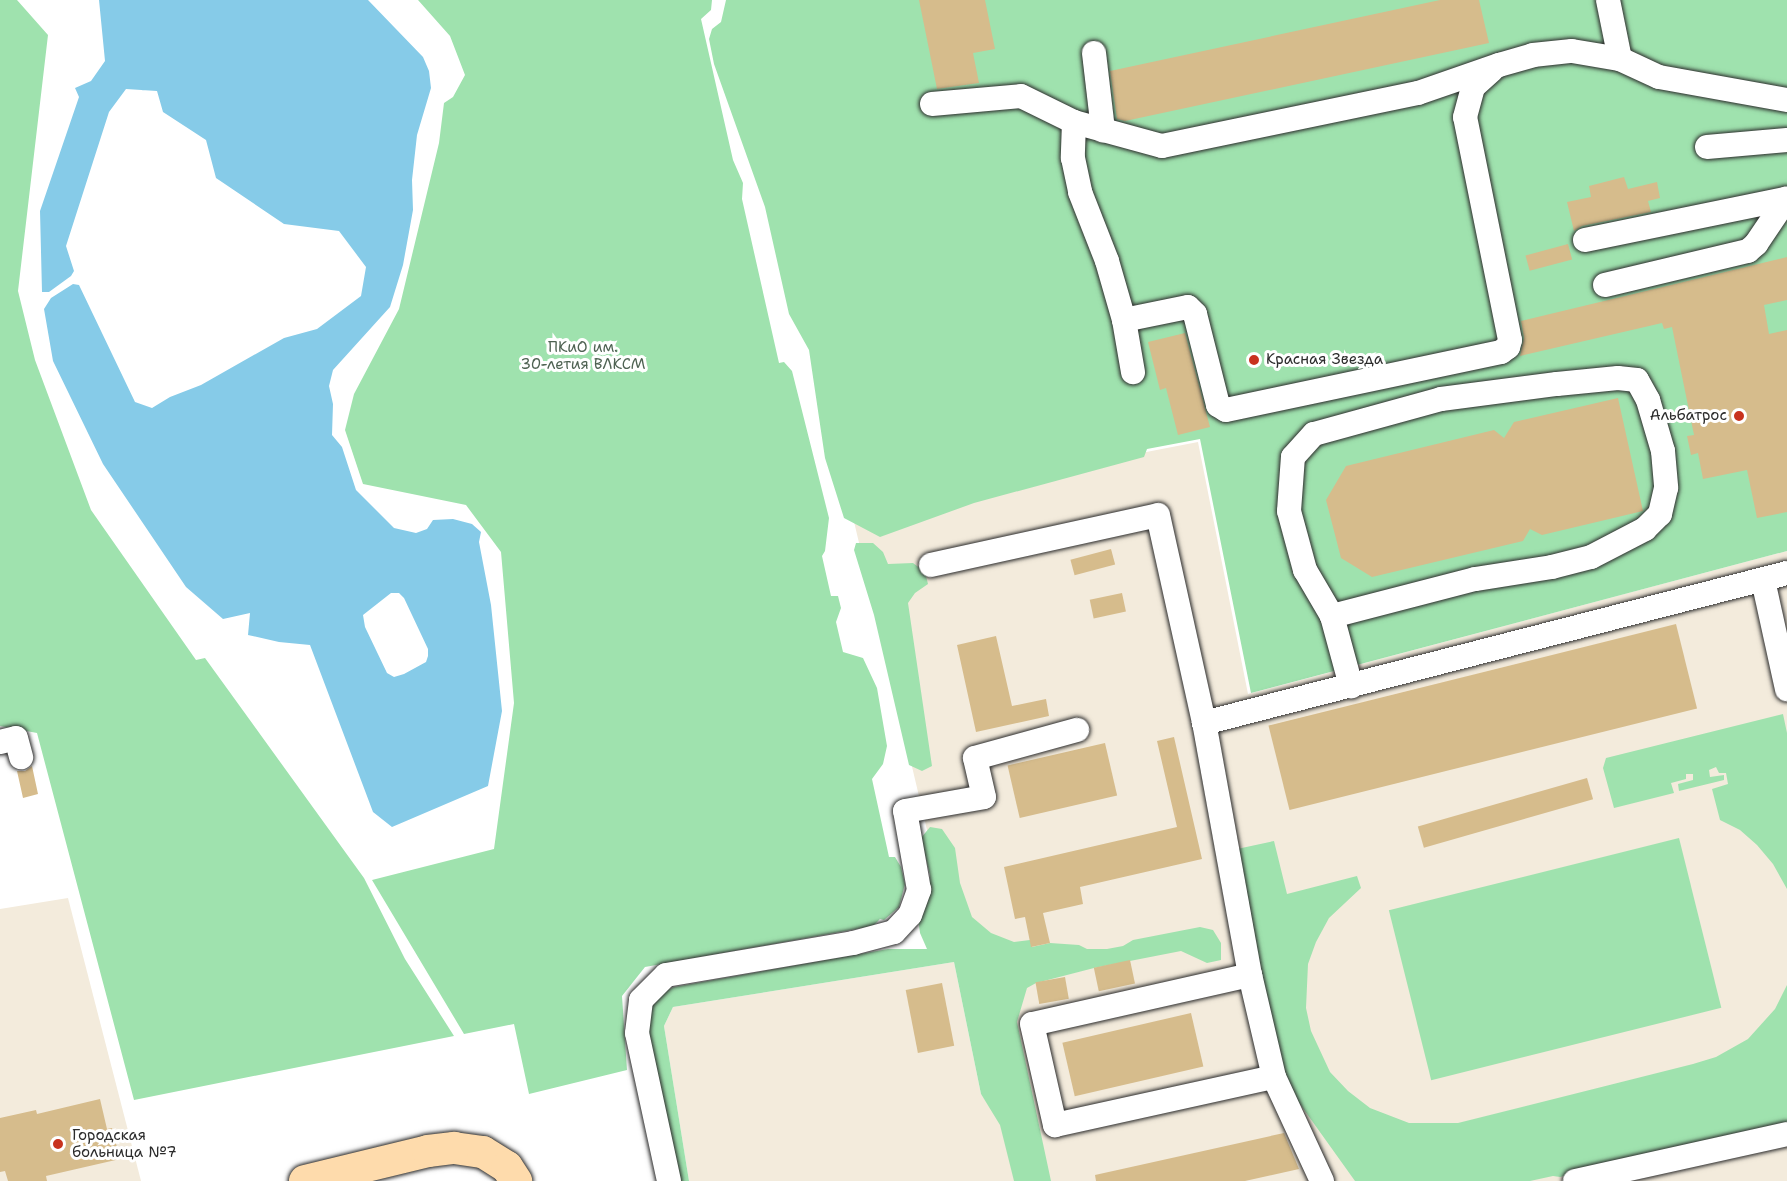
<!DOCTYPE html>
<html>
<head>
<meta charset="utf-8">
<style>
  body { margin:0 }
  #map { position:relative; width:1787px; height:1181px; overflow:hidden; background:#fff; font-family:"Shantell Sans",sans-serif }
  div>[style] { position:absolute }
  .built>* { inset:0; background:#f3ebdc }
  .green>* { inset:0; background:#9fe2ae; transform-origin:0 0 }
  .water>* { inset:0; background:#86cbe8 }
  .building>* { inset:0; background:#d6bc8c; transform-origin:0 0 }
  .roads { filter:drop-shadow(0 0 2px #2b2b2b) drop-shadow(0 0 2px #2b2b2b) }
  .minor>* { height:24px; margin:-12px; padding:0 12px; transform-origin:12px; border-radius:12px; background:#fff }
  .major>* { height:32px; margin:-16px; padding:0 16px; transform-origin:16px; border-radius:16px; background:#fedbac }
  .dots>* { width:16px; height:16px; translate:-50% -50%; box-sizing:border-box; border:3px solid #fff; border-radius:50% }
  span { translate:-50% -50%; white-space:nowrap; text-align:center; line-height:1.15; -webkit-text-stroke:6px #fff; paint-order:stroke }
  .park-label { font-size:15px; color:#4e6252 }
  .poi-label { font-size:15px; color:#2b2b2b }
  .left { translate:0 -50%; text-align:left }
  .right { translate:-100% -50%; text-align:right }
</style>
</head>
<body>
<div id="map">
  <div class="built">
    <i style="clip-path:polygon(1198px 442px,1248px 694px,1787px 551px,1787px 1181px,689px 1181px,664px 1026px,673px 1007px,954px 962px,981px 1094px,994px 1113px,851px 509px)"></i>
    <i style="clip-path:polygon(68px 898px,141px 1181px,0 1181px,0 909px)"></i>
  </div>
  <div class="green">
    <i style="clip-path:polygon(0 0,17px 0,48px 35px,18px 291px,35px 360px,91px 510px,196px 660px,205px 658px,364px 878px,405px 959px,454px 1036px,134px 1100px,37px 733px,0 726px)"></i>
    <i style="clip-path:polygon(418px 0,712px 0,711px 10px,701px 19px,733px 160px,743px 183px,742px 199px,779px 363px,784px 362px,792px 371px,829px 518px,825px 551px,822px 556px,831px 596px,838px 596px,841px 608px,836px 622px,843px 652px,863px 658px,877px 688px,887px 746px,883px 764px,872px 779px,889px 857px,895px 857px,901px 867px,905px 884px,899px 907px,884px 920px,880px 919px,873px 926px,645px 967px,622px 996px,627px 1070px,529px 1094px,514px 1024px,464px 1034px,372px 880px,494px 849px,514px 703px,501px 552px,466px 505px,363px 484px,345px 430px,354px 394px,399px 309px,439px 143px,444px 103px,453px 97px,465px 75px,450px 36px)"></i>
    <i style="clip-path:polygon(726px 0,1787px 0,1787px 551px,1251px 693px,1200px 439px,1147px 449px,1144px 457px,974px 503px,880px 537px,844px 518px,825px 458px,809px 350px,789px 314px,765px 207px,714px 64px,709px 39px,712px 29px,721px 22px)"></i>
    <i style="clip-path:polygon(856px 543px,873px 543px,883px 552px,888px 564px,913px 563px,925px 572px,928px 584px,915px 593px,908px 603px,932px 766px,922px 771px,909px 765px,874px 615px,854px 550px)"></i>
    <i style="clip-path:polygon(1783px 714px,1787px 733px,1787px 889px,1773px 864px,1757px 845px,1740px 830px,1720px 820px,1712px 789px,1728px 784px,1726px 773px,1719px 773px,1716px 767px,1709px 770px,1710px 777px,1724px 775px,1724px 780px,1679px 791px,1678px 784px,1693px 780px,1693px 774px,1686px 774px,1686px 779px,1671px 783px,1674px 793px,1614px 808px,1603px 768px,1606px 758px)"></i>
    <i style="clip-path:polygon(930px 827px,942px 829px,955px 848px,960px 883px,972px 917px,991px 933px,1014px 942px,1030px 940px,1032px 947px,1050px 943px,1079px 945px,1087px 949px,1107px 949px,1123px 946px,1133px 940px,1200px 927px,1213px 930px,1221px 943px,1221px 960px,1207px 963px,1181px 951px,1094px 968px,1036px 983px,1027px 988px,1017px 1022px,1051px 1181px,1014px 1181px,1000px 1125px,981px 1094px,954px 962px,673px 1007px,664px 1026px,689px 1181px,672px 1181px,644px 1028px,649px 1008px,661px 993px,674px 987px,888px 949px,927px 949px,920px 933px,918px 918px,929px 892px,930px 875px,921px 838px)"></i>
    <i style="left:1679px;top:838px;width:175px;height:299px;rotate:76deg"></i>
    <i style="clip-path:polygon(1274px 841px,1287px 894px,1357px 876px,1361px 888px,1329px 918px,1316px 942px,1308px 964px,1306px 1008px,1311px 1031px,1330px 1072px,1348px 1091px,1370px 1108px,1409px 1123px,1458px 1123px,1693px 1064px,1716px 1057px,1748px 1039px,1775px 1009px,1787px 985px,1787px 1124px,1560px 1177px,1553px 1176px,1530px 1181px,1355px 1181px,1282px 1079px,1237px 849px)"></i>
  </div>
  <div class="water">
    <i style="clip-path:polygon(evenodd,99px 0,368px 0,423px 57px,429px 71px,431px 88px,417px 135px,412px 180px,413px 210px,403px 265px,390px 307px,333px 370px,329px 386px,333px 404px,332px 435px,342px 447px,356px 490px,394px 528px,416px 533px,427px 529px,433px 520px,453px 519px,472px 524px,481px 532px,479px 542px,491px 605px,502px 711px,488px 786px,392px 827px,373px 812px,310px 645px,279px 642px,248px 635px,250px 613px,223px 619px,186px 587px,103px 464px,53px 361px,44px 309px,51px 298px,73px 284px,79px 285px,135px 402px,152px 408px,170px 397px,201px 385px,284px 338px,317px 329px,361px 296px,366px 267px,339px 231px,284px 224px,216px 178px,206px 140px,163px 112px,157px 91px,126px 89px,109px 112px,66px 246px,74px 271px,71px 276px,49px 292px,42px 292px,40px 211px,79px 97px,75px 88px,91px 81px,105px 61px,99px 0,391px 593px,399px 593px,404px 598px,428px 649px,428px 656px,426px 662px,404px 674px,394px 677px,387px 673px,365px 627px,363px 615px,391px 593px)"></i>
  </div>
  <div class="building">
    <i style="clip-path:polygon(919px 0,985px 0,995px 49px,973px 53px,979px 83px,937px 89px)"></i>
    <i style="clip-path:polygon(1440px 0,1479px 0,1489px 43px,1125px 121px,1117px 119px,1110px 71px)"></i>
    <i style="clip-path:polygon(1624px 177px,1628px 189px,1657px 182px,1660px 198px,1648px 201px,1651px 212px,1582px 226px,1574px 231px,1567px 202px,1591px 197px,1589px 186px)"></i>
    <i style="left:1568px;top:244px;width:16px;height:44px;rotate:75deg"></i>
    <i style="clip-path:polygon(1787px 257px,1787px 300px,1764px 305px,1769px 334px,1787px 330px,1787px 512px,1757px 518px,1747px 470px,1703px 479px,1698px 453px,1691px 455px,1687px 436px,1694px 435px,1672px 327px,1664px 329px,1662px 323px,1520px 356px,1524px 338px,1521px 321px)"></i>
    <i style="clip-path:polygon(1185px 333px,1210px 427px,1178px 435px,1166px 388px,1160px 390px,1148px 342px)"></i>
    <i style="clip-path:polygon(1618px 398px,1643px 511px,1542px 535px,1530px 529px,1523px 541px,1372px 577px,1341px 558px,1326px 500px,1346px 466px,1494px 430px,1504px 438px,1514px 422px)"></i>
    <i style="left:1111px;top:549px;width:16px;height:42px;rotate:75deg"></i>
    <i style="left:1122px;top:593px;width:19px;height:33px;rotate:78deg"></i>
    <i style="left:1676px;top:624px;width:87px;height:420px;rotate:76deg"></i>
    <i style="clip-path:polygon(996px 636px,1012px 706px,1046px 699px,1049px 716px,976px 732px,957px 645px)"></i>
    <i style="clip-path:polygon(1174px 737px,1202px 859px,1080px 887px,1083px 904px,1043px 913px,1050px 943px,1031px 947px,1025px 917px,1015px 919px,1004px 867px,1177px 827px,1157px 741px)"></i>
    <i style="left:1105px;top:743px;width:54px;height:100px;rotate:77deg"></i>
    <i style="clip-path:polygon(32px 766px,38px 794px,23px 798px,17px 771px,25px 771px)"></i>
    <i style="left:1587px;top:778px;width:22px;height:176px;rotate:74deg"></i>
    <i style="left:1130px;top:960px;width:24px;height:37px;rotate:78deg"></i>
    <i style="left:1065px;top:977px;width:22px;height:30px;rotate:80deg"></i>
    <i style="left:942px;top:983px;width:64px;height:37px;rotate:79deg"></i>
    <i style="left:1191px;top:1013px;width:55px;height:132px;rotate:77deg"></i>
    <i style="clip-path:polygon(100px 1099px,107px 1129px,112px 1128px,120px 1159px,46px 1176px,47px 1181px,8px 1181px,5px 1171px,0 1172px,0 1118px,36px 1110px,37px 1114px)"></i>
    <i style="clip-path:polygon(1284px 1133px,1299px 1169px,1245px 1181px,1096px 1181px,1095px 1175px)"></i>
  </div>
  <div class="roads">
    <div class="minor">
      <i style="left:1608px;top:0;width:60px;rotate:78.5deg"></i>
      <i style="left:1094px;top:53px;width:78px;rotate:83.3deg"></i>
      <i style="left:932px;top:104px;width:89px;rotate:-5.1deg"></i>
      <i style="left:1021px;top:96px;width:59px;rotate:26.1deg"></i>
      <i style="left:1074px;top:122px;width:91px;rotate:15.3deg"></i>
      <i style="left:1162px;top:146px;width:261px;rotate:-11.7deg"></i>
      <i style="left:1418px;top:93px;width:86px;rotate:-19.1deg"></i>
      <i style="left:1499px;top:65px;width:35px;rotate:-16deg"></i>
      <i style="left:1533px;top:55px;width:39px;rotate:-6deg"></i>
      <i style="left:1572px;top:51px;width:49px;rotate:9.5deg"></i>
      <i style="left:1620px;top:59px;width:43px;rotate:24.8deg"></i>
      <i style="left:1659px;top:77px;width:130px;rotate:10.2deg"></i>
      <i style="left:1074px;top:122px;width:36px;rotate:92deg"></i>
      <i style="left:1073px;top:158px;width:35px;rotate:78deg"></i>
      <i style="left:1080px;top:192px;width:74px;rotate:68.6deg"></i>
      <i style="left:1107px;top:261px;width:61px;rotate:73.9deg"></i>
      <i style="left:1124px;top:320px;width:53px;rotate:80.2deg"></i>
      <i style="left:1707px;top:147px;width:80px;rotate:-5deg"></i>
      <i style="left:1585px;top:240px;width:204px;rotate:-11.6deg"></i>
      <i style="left:1605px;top:285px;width:147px;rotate:-13.4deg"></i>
      <i style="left:1748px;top:251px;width:11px;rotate:-41deg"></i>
      <i style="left:1756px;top:244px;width:55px;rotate:-56deg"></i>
      <i style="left:1124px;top:320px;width:65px;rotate:-11.5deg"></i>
      <i style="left:1188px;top:307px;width:10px;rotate:45deg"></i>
      <i style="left:1195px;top:314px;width:94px;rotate:75.8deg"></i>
      <i style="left:1218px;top:405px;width:9px;rotate:32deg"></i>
      <i style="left:1226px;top:410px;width:281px;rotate:-11.9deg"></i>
      <i style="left:1501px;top:352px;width:9px;rotate:-36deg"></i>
      <i style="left:1508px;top:347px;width:7px;rotate:-74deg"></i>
      <i style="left:1510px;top:340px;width:227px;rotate:-101.4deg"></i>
      <i style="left:1465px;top:117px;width:31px;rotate:-75deg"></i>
      <i style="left:1473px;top:87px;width:25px;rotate:-42deg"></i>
      <i style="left:931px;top:565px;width:232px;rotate:-12.4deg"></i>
      <i style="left:1158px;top:515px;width:213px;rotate:77.5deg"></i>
      <i style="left:1763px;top:580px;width:112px;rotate:77.6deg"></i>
      <i style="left:1332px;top:616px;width:53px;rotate:-120.4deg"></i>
      <i style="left:1305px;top:570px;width:61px;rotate:-105.2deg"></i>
      <i style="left:1289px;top:511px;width:54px;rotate:-85.8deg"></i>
      <i style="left:1293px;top:457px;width:31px;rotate:-48deg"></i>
      <i style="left:1314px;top:434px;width:132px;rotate:-15.4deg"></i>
      <i style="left:1441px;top:399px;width:117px;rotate:-7.4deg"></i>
      <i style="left:1557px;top:384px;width:61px;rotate:-5.6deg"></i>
      <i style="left:1618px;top:378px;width:19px;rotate:6deg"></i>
      <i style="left:1637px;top:380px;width:23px;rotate:61deg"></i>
      <i style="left:1648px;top:400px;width:53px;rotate:73.6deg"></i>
      <i style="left:1663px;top:451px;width:37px;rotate:85deg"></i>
      <i style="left:1666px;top:488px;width:27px;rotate:103deg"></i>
      <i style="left:1660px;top:514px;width:21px;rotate:135deg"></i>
      <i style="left:1645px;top:529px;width:61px;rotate:152.6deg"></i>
      <i style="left:1591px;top:557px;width:40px;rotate:165.6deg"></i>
      <i style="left:1552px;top:567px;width:78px;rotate:171.1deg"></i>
      <i style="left:1475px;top:579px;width:148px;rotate:165.5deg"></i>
      <i style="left:1332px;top:616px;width:73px;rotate:74.8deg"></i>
      <i style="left:0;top:742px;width:16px;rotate:-14deg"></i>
      <i style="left:16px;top:738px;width:20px;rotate:75deg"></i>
      <i style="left:1250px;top:975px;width:223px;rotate:167.3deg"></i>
      <i style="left:1032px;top:1024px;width:104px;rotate:77.2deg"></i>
      <i style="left:1055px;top:1125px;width:224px;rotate:-12.4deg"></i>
      <i style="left:669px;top:1181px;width:151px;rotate:-102.2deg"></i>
      <i style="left:637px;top:1033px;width:33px;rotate:-83deg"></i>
      <i style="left:641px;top:1000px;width:35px;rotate:-45deg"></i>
      <i style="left:666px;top:975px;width:190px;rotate:-9.7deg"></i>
      <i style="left:853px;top:943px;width:42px;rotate:-15deg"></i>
      <i style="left:894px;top:932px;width:23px;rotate:-47deg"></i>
      <i style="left:910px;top:915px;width:27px;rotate:-70deg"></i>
      <i style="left:919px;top:890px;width:80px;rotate:-100deg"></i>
      <i style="left:905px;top:811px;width:80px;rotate:-10deg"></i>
      <i style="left:984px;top:797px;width:40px;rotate:-103deg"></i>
      <i style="left:975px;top:758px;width:106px;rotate:-15.4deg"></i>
      <i style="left:1322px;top:1181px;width:115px;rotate:-114.8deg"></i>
      <i style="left:1274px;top:1077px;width:105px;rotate:-103.2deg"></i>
      <i style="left:1250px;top:975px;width:256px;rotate:-100.3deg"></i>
      <i style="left:1204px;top:723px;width:602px;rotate:-14.43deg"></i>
      <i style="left:1575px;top:1181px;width:217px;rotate:-12.5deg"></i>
    </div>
    <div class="major">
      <i style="left:305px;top:1181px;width:127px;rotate:-13.7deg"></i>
      <i style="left:428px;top:1151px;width:26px;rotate:-7deg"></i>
      <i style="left:454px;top:1148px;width:29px;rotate:8deg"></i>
      <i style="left:483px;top:1152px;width:28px;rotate:32deg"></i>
      <i style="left:507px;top:1167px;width:17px;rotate:57deg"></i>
    </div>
  </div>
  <div class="dots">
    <i style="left:1254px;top:360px;background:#c8321e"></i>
    <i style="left:1739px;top:416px;background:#c8321e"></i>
    <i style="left:58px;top:1144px;background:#c8321e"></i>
  </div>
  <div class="park-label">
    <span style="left:583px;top:356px">ПКиО им.<br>30-летия ВЛКСМ</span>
  </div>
  <div class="poi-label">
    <span class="left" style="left:1266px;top:360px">Красная Звезда</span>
    <span class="right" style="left:1727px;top:416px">Альбатрос</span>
    <span class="left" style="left:72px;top:1144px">Городская<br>больница №7</span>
  </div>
</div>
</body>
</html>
